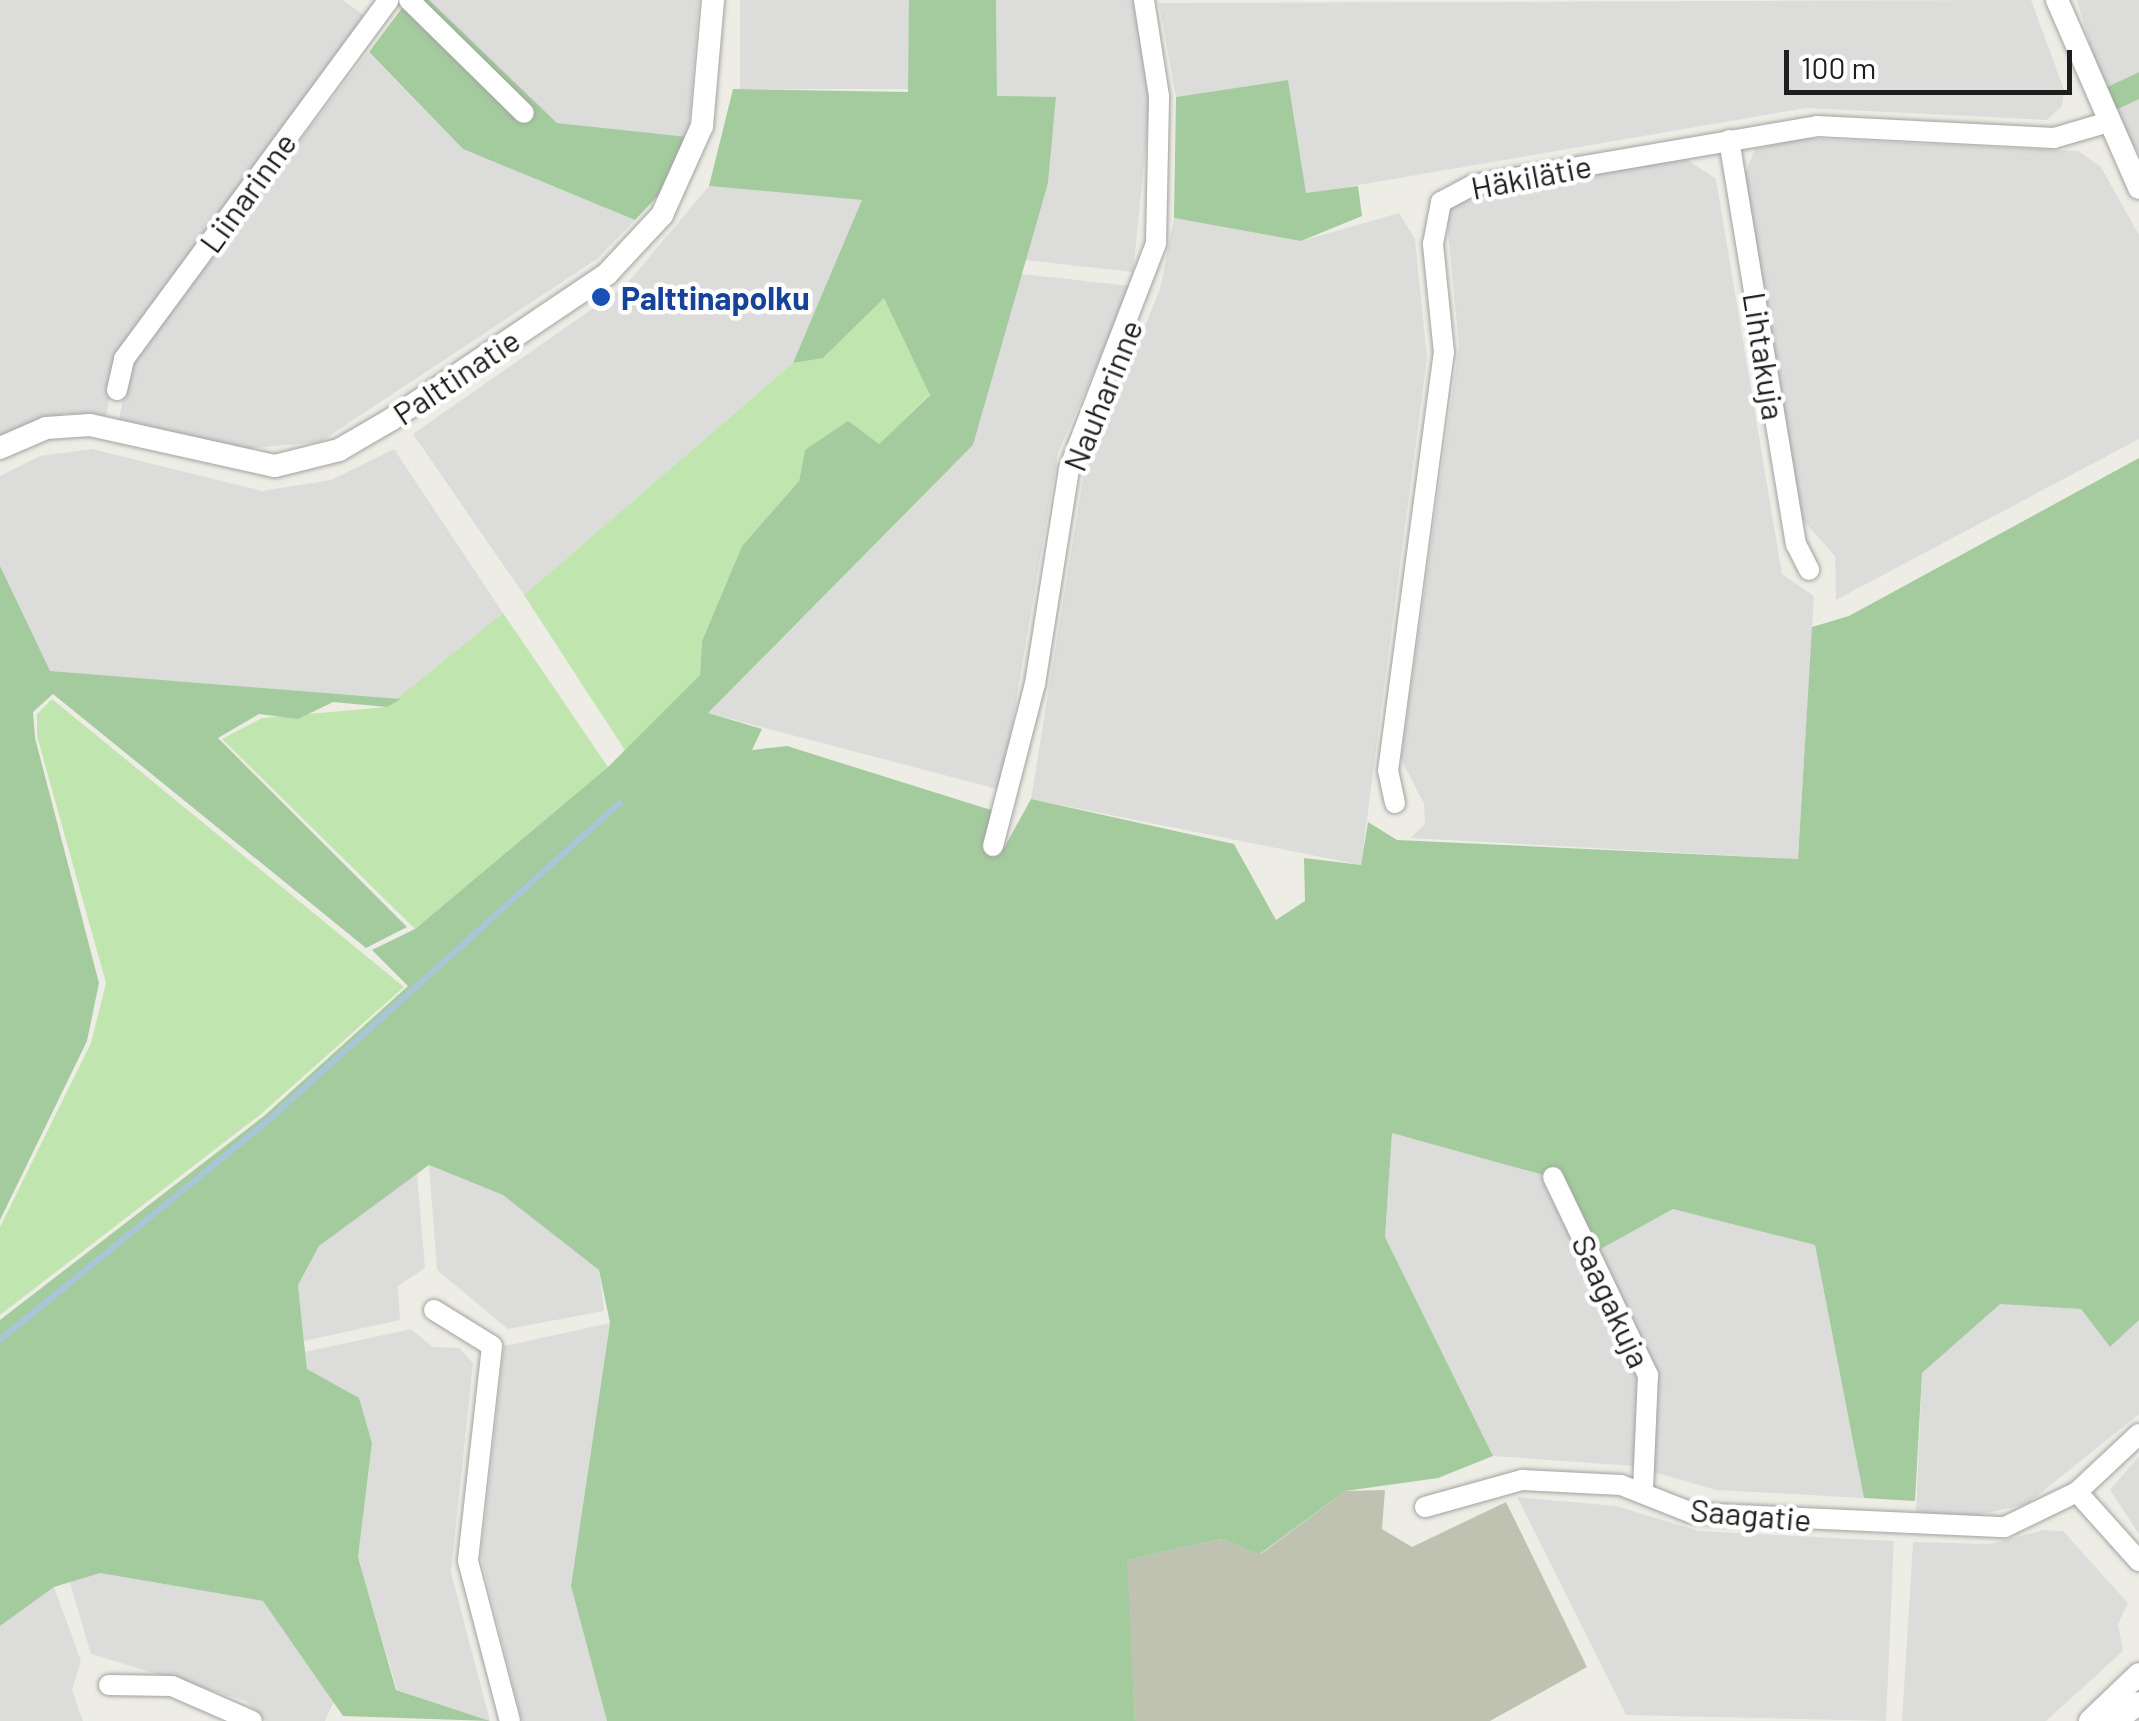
<!DOCTYPE html>
<html>
<head>
<meta charset="utf-8">
<style>
  body { margin:0 }
  #map { position:relative; width:2139px; height:1721px; overflow:hidden; background:#eeede5; font-family:Barlow,sans-serif }
  div>[style] { position:absolute }
  .residential>* { inset:0; background:#dcdcdb; transform-origin:0 0 }
  .construction>* { inset:0; background:#c0c2b1 }
  .grass>* { inset:0; background:#c1e5af }
  .forest>* { inset:0; background:#a3cb9d }
  .stream>* { height:6px; margin:-3px; padding:0 3px; transform-origin:3px; border-radius:3px; background:#a9c6d9 }
  .roads { filter:drop-shadow(0 0 2px #a2a2a2) drop-shadow(0 0 2px #a2a2a2) }
  .minor>* { height:20px; margin:-10px; padding:0 10px; transform-origin:10px; border-radius:10px; background:#fff }
  .tertiary>* { height:22px; margin:-11px; padding:0 11px; transform-origin:11px; border-radius:11px; background:#fff }
  .dots>* { width:28px; height:28px; translate:-50% -50%; box-sizing:border-box; border:5px solid #fff; border-radius:50% }
  span { translate:-50% -50%; white-space:nowrap; text-align:center; line-height:1.15; -webkit-text-stroke:9px #fff; paint-order:stroke }
  .street-label { font-size:32px; color:#1e1e1e }
  .transit-label { font-size:32px; color:#164399; font-weight:700 }
  .left { translate:0 -50%; text-align:left }
  .scale { position:absolute; left:1784px; top:50px; width:288px; height:45px; box-sizing:border-box; border:5px solid #1e1e1e; border-top:0; padding-left:12px; font-size:30px; line-height:35px; white-space:nowrap; color:#1e1e1e; -webkit-text-stroke:8px #fff; paint-order:stroke }
</style>
</head>
<body>
<div id="map">
  <div class="residential">
    <i style="clip-path:polygon(0 0,343px 0,366px 17px,119px 355px,106px 416px,64px 414px,0 438px)"></i>
    <i style="clip-path:polygon(429px 0,699px 0,688px 137px,557px 123px)"></i>
    <i style="left:740px;top:0;width:169px;height:89px"></i>
    <i style="clip-path:polygon(996px 0,1134px 0,1150px 105px,1133px 272px,1025px 260px,1048px 183px,1056px 98px,997px 97px)"></i>
    <i style="clip-path:polygon(2031px 0,2064px 89px,2062px 106px,2047px 120px,1806px 108px,1306px 194px,1288px 80px,1176px 97px,1159px 3px)"></i>
    <i style="clip-path:polygon(2077px 0,2139px 0,2139px 72px,2103px 89px)"></i>
    <i style="clip-path:polygon(368px 52px,463px 149px,635px 220px,597px 259px,320px 442px,243px 449px,119px 419px,130px 362px)"></i>
    <i style="clip-path:polygon(2139px 99px,2139px 154px,2114px 111px)"></i>
    <i style="clip-path:polygon(1801px 138px,2078px 151px,2101px 167px,2139px 235px,2139px 439px,1836px 600px,1835px 556px,1799px 516px,1745px 174px,1755px 149px)"></i>
    <i style="clip-path:polygon(1683px 157px,1716px 179px,1782px 574px,1814px 596px,1798px 859px,1410px 838px,1425px 824px,1424px 804px,1401px 759px,1459px 346px,1446px 211px,1474px 196px)"></i>
    <i style="clip-path:polygon(709px 186px,863px 200px,793px 363px,524px 595px,413px 434px,625px 286px)"></i>
    <i style="clip-path:polygon(1399px 213px,1415px 239px,1427px 358px,1361px 865px,1031px 799px,1083px 478px,1160px 289px,1174px 218px,1301px 241px)"></i>
    <i style="clip-path:polygon(1021px 274px,1132px 286px,1058px 453px,1001px 790px,708px 713px,973px 445px)"></i>
    <i style="clip-path:polygon(92px 449px,262px 491px,331px 480px,394px 449px,503px 613px,401px 699px,49px 671px,0 566px,0 476px,40px 456px)"></i>
    <i style="clip-path:polygon(1392px 1133px,1544px 1175px,1637px 1377px,1635px 1466px,1493px 1456px,1385px 1237px)"></i>
    <i style="clip-path:polygon(429px 1165px,503px 1195px,599px 1269px,604px 1311px,508px 1329px,437px 1270px)"></i>
    <i style="clip-path:polygon(417px 1173px,425px 1268px,398px 1286px,400px 1320px,304px 1341px,298px 1285px,319px 1246px)"></i>
    <i style="clip-path:polygon(1673px 1209px,1815px 1245px,1864px 1498px,1716px 1490px,1650px 1471px,1653px 1370px,1599px 1250px)"></i>
    <i style="clip-path:polygon(2000px 1303px,2081px 1309px,2110px 1347px,2139px 1320px,2139px 1414px,2027px 1504px,1974px 1516px,1916px 1512px,1922px 1373px)"></i>
    <i style="clip-path:polygon(610px 1323px,571px 1586px,607px 1721px,522px 1721px,481px 1557px,504px 1346px)"></i>
    <i style="clip-path:polygon(411px 1329px,433px 1347px,459px 1348px,473px 1363px,451px 1572px,490px 1721px,397px 1690px,358px 1557px,372px 1443px,359px 1399px,307px 1369px,305px 1352px)"></i>
    <i style="clip-path:polygon(2139px 1456px,2139px 1534px,2110px 1490px)"></i>
    <i style="clip-path:polygon(1517px 1497px,1616px 1506px,1699px 1531px,1894px 1541px,1886px 1721px,1626px 1715px)"></i>
    <i style="clip-path:polygon(2043px 1530px,2063px 1531px,2128px 1603px,2118px 1624px,2123px 1651px,2046px 1721px,1902px 1721px,1913px 1542px,1990px 1544px)"></i>
    <i style="clip-path:polygon(100px 1573px,263px 1601px,336px 1696px,325px 1721px,266px 1721px,246px 1701px,91px 1654px,69px 1580px)"></i>
    <i style="clip-path:polygon(54px 1587px,81px 1661px,72px 1690px,83px 1721px,0 1721px,0 1626px)"></i>
  </div>
  <div class="construction">
    <i style="clip-path:polygon(1385px 1490px,1382px 1529px,1412px 1547px,1506px 1502px,1587px 1667px,1490px 1721px,1135px 1721px,1126px 1560px,1221px 1539px,1261px 1554px,1345px 1491px)"></i>
  </div>
  <div class="grass">
    <i style="clip-path:polygon(884px 297px,930px 394px,879px 444px,805px 450px,799px 481px,742px 546px,702px 641px,700px 675px,626px 752px,524px 595px,793px 363px,824px 357px)"></i>
    <i style="clip-path:polygon(503px 613px,608px 767px,415px 929px,222px 739px,262px 718px,387px 707px)"></i>
    <i style="clip-path:polygon(52px 699px,404px 987px,261px 1114px,0 1315px,0 1227px,91px 1043px,106px 983px,37px 736px,37px 714px)"></i>
  </div>
  <div class="forest">
    <i style="clip-path:polygon(408px 0,429px 0,557px 123px,688px 137px,670px 183px,635px 220px,463px 149px,369px 52px)"></i>
    <i style="clip-path:polygon(909px 0,996px 0,997px 96px,1056px 97px,1048px 183px,973px 445px,708px 713px,762px 729px,752px 750px,787px 746px,991px 810px,1004px 848px,1031px 799px,1234px 844px,1276px 920px,1305px 901px,1304px 858px,1361px 865px,1368px 822px,1397px 840px,1798px 859px,1812px 627px,1849px 616px,2139px 458px,2139px 1320px,2110px 1347px,2081px 1309px,2000px 1304px,1922px 1373px,1915px 1501px,1864px 1498px,1815px 1245px,1673px 1209px,1599px 1250px,1565px 1181px,1392px 1133px,1385px 1237px,1493px 1456px,1438px 1478px,1345px 1491px,1260px 1554px,1221px 1539px,1127px 1560px,1135px 1721px,607px 1721px,571px 1586px,610px 1323px,599px 1270px,503px 1195px,429px 1165px,319px 1246px,298px 1285px,305px 1352px,307px 1369px,359px 1398px,372px 1443px,358px 1557px,396px 1690px,490px 1721px,343px 1716px,263px 1601px,100px 1573px,54px 1587px,0 1626px,0 1320px,264px 1116px,408px 986px,372px 950px,415px 929px,608px 767px,700px 675px,702px 641px,742px 546px,799px 481px,805px 450px,848px 421px,879px 444px,930px 395px,884px 298px,823px 358px,793px 363px,862px 200px,709px 186px,733px 89px,908px 92px)"></i>
    <i style="clip-path:polygon(2139px 72px,2139px 99px,2114px 111px,2103px 89px)"></i>
    <i style="clip-path:polygon(1288px 80px,1306px 193px,1358px 186px,1362px 216px,1301px 241px,1174px 218px,1176px 97px)"></i>
    <i style="clip-path:polygon(0 566px,50px 671px,401px 699px,387px 707px,333px 702px,298px 719px,259px 714px,218px 738px,407px 927px,366px 948px,53px 694px,33px 712px,35px 738px,99px 983px,87px 1041px,0 1220px)"></i>
  </div>
  <div class="stream">
    <i style="left:0;top:1340px;width:352px;rotate:-39.3deg"></i>
    <i style="left:272px;top:1117px;width:468px;rotate:-42.1deg"></i>
  </div>
  <div class="roads">
    <div class="minor">
      <i style="left:409px;top:0;width:161px;rotate:44.5deg"></i>
      <i style="left:1729px;top:140px;width:410px;rotate:80.6deg"></i>
      <i style="left:1796px;top:544px;width:29px;rotate:63deg"></i>
      <i style="left:117px;top:390px;width:32px;rotate:-77deg"></i>
      <i style="left:124px;top:359px;width:446px;rotate:-53.6deg"></i>
      <i style="left:1395px;top:803px;width:33px;rotate:-102deg"></i>
      <i style="left:1388px;top:771px;width:422px;rotate:-82.4deg"></i>
      <i style="left:1444px;top:353px;width:110px;rotate:-95.8deg"></i>
      <i style="left:1433px;top:244px;width:43px;rotate:-79.2deg"></i>
      <i style="left:1441px;top:202px;width:36px;rotate:-28deg"></i>
      <i style="left:1473px;top:185px;width:349px;rotate:-9.7deg"></i>
      <i style="left:1817px;top:126px;width:237px;rotate:2.9deg"></i>
      <i style="left:2054px;top:138px;width:53px;rotate:-16.4deg"></i>
      <i style="left:993px;top:846px;width:167px;rotate:-75.5deg"></i>
      <i style="left:1035px;top:684px;width:218px;rotate:-81deg"></i>
      <i style="left:1069px;top:469px;width:242px;rotate:-68.9deg"></i>
      <i style="left:1156px;top:243px;width:147px;rotate:-88.8deg"></i>
      <i style="left:1159px;top:96px;width:97px;rotate:-98.9deg"></i>
      <i style="left:1553px;top:1177px;width:220px;rotate:64.4deg"></i>
      <i style="left:1648px;top:1375px;width:116px;rotate:92.5deg"></i>
      <i style="left:434px;top:1310px;width:68px;rotate:31.8deg"></i>
      <i style="left:492px;top:1346px;width:216px;rotate:96.4deg"></i>
      <i style="left:468px;top:1561px;width:165px;rotate:75.3deg"></i>
      <i style="left:2077px;top:1492px;width:93px;rotate:48.1deg"></i>
      <i style="left:1425px;top:1507px;width:101px;rotate:-15.6deg"></i>
      <i style="left:1522px;top:1480px;width:99px;rotate:2.9deg"></i>
      <i style="left:1621px;top:1485px;width:76px;rotate:21.5deg"></i>
      <i style="left:1692px;top:1513px;width:313px;rotate:2.6deg"></i>
      <i style="left:2005px;top:1527px;width:80px;rotate:-25.9deg"></i>
      <i style="left:2077px;top:1492px;width:85px;rotate:-43.1deg"></i>
      <i style="left:109px;top:1685px;width:63px;rotate:0.9deg"></i>
      <i style="left:172px;top:1686px;width:87px;rotate:23.6deg"></i>
    </div>
    <div class="tertiary">
      <i style="left:2057px;top:0;width:205px;rotate:66.4deg"></i>
      <i style="left:0;top:448px;width:50px;rotate:-23.5deg"></i>
      <i style="left:46px;top:428px;width:44px;rotate:-3.9deg"></i>
      <i style="left:90px;top:425px;width:189px;rotate:12.5deg"></i>
      <i style="left:275px;top:466px;width:66px;rotate:-14deg"></i>
      <i style="left:339px;top:450px;width:61px;rotate:-30.3deg"></i>
      <i style="left:392px;top:419px;width:259px;rotate:-34deg"></i>
      <i style="left:607px;top:274px;width:81px;rotate:-47deg"></i>
      <i style="left:662px;top:215px;width:98px;rotate:-65.8deg"></i>
      <i style="left:702px;top:126px;width:126px;rotate:-85deg"></i>
      <i style="left:2090px;top:1721px;width:68px;rotate:-43.8deg"></i>
      <i style="left:2116px;top:1721px;width:29px;rotate:-38deg"></i>
    </div>
  </div>
  <div class="dots">
    <i style="left:601px;top:297px;background:#1a4fb4"></i>
  </div>
  <div class="street-label">
    <span style="left:1531px;top:176px;rotate:-11deg">Häkilätie</span>
    <span style="left:247px;top:192px;rotate:-54deg">Liinarinne</span>
    <span style="left:1765px;top:356px;rotate:81deg">Lihtakuja</span>
    <span style="left:456px;top:376px;rotate:-34deg">Palttinatie</span>
    <span style="left:1102px;top:395px;rotate:-68deg">Nauharinne</span>
    <span style="left:1612px;top:1301px;rotate:65deg">Saagakuja</span>
    <span style="left:1751px;top:1514px;rotate:5deg">Saagatie</span>
  </div>
  <div class="transit-label">
    <span class="left" style="left:621px;top:297px">Palttinapolku</span>
  </div>
  <div class="scale">100 m</div>
</div>
</body>
</html>
